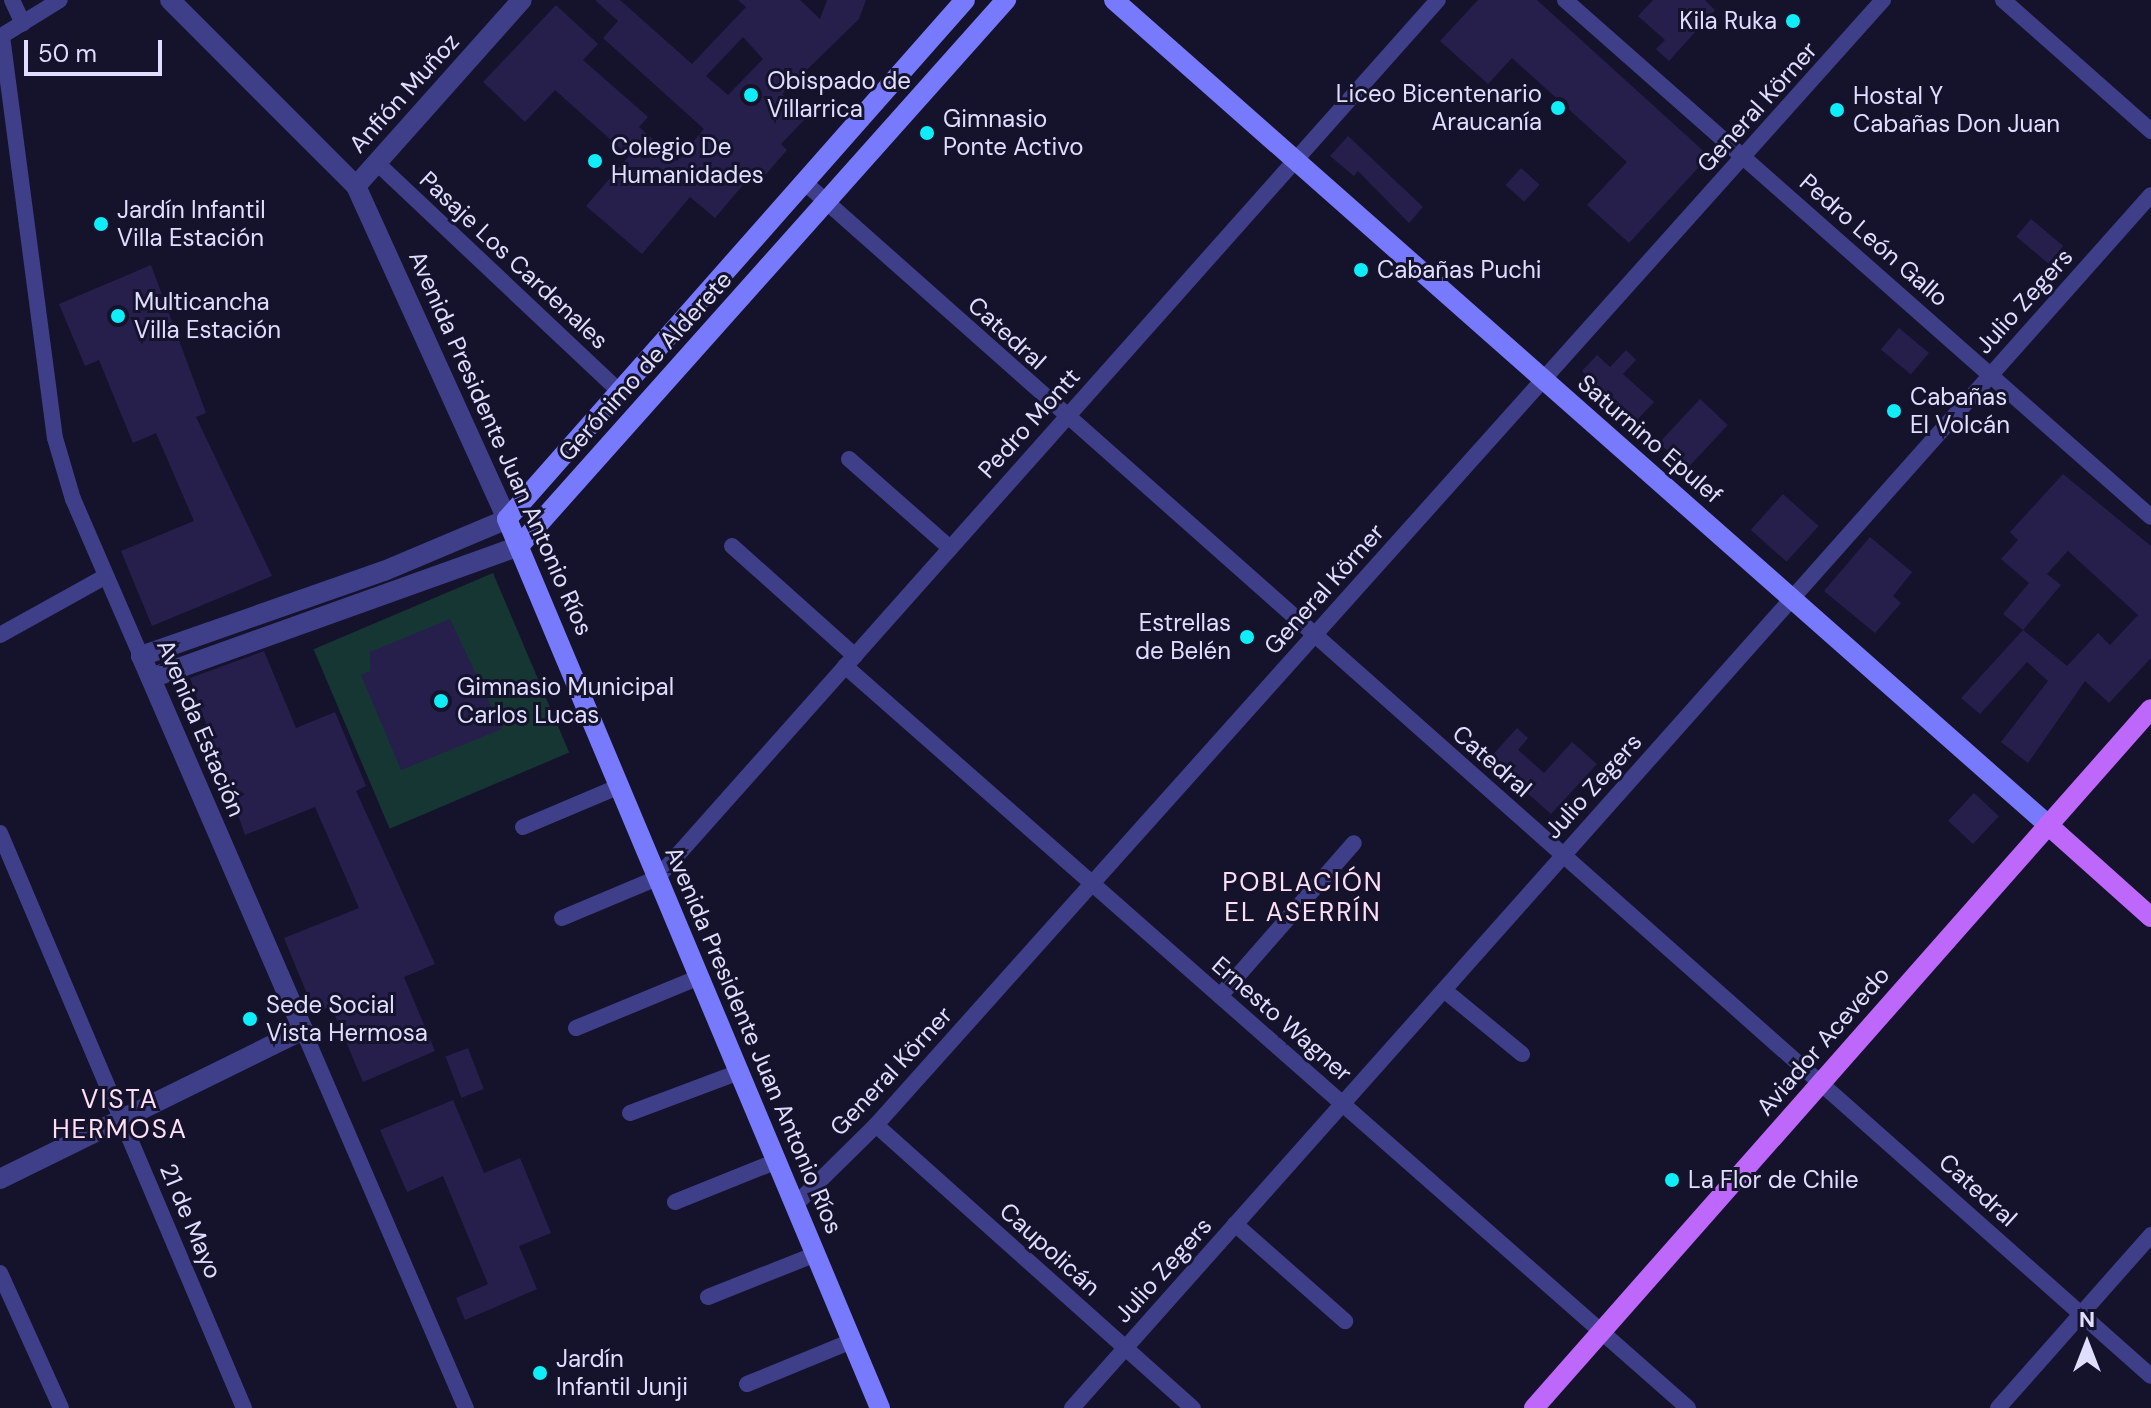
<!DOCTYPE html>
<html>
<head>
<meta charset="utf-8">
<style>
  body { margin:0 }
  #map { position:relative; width:2151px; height:1408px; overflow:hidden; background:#15122c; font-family:"DM Sans",sans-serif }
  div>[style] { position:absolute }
  .green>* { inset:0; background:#153633; transform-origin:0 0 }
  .building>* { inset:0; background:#261f4c; transform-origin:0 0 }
  .minor>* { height:16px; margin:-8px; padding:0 8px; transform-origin:8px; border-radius:8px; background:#3f3f89 }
  .tertiary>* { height:20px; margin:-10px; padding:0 10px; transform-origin:10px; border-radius:10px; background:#3f3f89 }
  .secondary>* { height:20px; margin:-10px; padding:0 10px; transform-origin:10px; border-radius:10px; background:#777afc }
  .primary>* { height:20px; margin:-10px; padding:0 10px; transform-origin:10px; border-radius:10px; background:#bd68fb }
  .dots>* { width:22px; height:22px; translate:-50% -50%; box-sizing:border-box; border:4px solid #15122c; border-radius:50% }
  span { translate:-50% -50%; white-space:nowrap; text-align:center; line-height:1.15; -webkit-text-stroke:6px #15122c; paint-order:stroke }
  .poi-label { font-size:24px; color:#e0defe }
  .right { translate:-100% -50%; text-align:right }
  .left { translate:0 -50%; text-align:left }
  .street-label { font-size:24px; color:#e0defe }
  .neighbourhood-label { font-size:26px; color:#fee0f5; letter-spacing:2px }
  .north { position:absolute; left:2047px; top:1304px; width:80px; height:80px; -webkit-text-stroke:6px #15122c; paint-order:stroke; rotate:0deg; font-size:22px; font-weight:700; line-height:32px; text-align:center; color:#e0defe }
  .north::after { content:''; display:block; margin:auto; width:28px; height:36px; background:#e0defe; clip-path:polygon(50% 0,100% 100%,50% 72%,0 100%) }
  .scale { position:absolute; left:24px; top:40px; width:138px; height:36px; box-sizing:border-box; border:4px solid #e0defe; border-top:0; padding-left:10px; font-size:24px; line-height:28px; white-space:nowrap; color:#e0defe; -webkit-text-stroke:6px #15122c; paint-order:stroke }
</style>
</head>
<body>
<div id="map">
  <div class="green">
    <i style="left:493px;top:573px;width:195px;height:195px;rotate:67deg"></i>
  </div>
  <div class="building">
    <i style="clip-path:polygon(evenodd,595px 0,620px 0,692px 64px,746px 7px,738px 0,800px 0,820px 19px,827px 0,866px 0,859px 19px,782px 94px,807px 117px,781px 144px,787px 150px,761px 180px,753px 173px,715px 218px,690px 197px,642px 254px,586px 206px,629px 156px,555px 90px,525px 122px,483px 82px,556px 5px,598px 44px,583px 60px,648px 117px,639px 127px,677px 161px,704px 129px,603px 38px,618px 21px,595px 0,743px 37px,763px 59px,728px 95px,706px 76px,743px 37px)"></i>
    <i style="clip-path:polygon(1478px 0,1537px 0,1709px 156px,1629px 243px,1587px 205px,1627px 162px,1512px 58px,1488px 84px,1440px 41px)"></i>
    <i style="clip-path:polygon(1653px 0,1705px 0,1715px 10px,1669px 61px,1656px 49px,1665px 40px,1638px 16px)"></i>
    <i style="clip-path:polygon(1348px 136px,1423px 207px,1409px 223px,1358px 171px,1354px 176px,1330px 156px)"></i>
    <i style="left:1521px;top:168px;width:25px;height:23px;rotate:42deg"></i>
    <i style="left:2031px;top:219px;width:42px;height:23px;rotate:40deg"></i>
    <i style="clip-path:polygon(151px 265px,206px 413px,196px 417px,272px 576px,152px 626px,121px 551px,194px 521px,156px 433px,133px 443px,99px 360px,85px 366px,59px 304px)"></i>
    <i style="left:1899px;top:328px;width:39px;height:28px;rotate:40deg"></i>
    <i style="clip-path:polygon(1626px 350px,1636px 360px,1623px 374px,1654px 402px,1635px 422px,1582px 371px,1597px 355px,1610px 367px)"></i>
    <i style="left:1700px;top:399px;width:38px;height:60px;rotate:43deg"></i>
    <i style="clip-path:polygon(evenodd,2063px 474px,2151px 546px,2151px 658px,2109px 703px,2085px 681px,2028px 763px,2001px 742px,2048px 681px,2027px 662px,1980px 714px,1961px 698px,2023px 630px,2003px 614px,2029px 583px,2001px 559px,2018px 540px,2010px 532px,2063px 474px,2068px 551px,2138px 615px,2110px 645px,2098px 633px,2067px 666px,2023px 630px,2061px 585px,2047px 574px,2068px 551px)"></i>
    <i style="left:1783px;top:494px;width:48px;height:48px;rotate:42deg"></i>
    <i style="clip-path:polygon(1870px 537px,1912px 572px,1893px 596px,1901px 603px,1875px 633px,1824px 591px)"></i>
    <i style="clip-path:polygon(450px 619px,502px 729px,401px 770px,361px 675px,370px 671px,370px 652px)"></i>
    <i style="clip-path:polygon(264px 651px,296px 728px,335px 712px,366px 786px,356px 791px,435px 964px,404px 977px,435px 1051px,363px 1082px,331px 1006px,315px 1013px,284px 938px,359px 908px,315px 807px,245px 835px,190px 678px)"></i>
    <i style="clip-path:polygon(1517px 728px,1528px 738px,1518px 750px,1544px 773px,1572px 742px,1597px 764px,1551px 814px,1489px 759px)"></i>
    <i style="left:1974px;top:793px;width:34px;height:38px;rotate:43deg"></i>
    <i style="left:468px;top:1048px;width:44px;height:24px;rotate:69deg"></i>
    <i style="clip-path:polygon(453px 1100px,484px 1173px,520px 1158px,551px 1233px,519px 1246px,537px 1289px,465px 1320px,456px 1298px,488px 1284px,443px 1176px,407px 1192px,380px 1130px)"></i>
  </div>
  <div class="minor">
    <i style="left:12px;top:0;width:26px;rotate:65deg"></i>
    <i style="left:1565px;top:0;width:781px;rotate:41.42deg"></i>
    <i style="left:2003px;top:0;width:198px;rotate:41.5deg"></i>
    <i style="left:2px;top:36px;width:405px;rotate:82.5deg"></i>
    <i style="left:55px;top:438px;width:64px;rotate:73.6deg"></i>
    <i style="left:73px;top:499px;width:171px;rotate:66.6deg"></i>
    <i style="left:0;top:37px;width:70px;rotate:-31.7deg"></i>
    <i style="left:376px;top:162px;width:335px;rotate:43.3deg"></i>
    <i style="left:803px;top:181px;width:1801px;rotate:41.56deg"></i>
    <i style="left:849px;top:459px;width:135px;rotate:41.4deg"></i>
    <i style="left:732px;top:546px;width:165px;rotate:41.8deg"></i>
    <i style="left:0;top:635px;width:121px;rotate:-29.1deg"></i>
    <i style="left:845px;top:666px;width:1123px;rotate:41.35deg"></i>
    <i style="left:523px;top:827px;width:105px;rotate:-22.9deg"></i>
    <i style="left:0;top:833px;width:625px;rotate:67.01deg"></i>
    <i style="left:562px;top:918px;width:103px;rotate:-22.8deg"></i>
    <i style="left:657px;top:878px;width:1175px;rotate:-48.35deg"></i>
    <i style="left:1444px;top:990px;width:101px;rotate:39.4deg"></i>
    <i style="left:1220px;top:996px;width:203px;rotate:-48.8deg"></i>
    <i style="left:576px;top:1028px;width:134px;rotate:-22.4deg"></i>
    <i style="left:303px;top:1030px;width:412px;rotate:66.7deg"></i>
    <i style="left:630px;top:1113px;width:116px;rotate:-20.6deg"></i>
    <i style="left:876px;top:1125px;width:425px;rotate:41.8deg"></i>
    <i style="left:675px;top:1202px;width:110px;rotate:-21.9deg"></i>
    <i style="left:795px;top:1205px;width:114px;rotate:-44.6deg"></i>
    <i style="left:876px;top:1125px;width:1510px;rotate:-48.17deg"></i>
    <i style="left:1235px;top:1224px;width:147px;rotate:41.4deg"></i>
    <i style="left:0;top:1273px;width:148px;rotate:65.7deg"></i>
    <i style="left:708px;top:1297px;width:116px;rotate:-21.7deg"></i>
    <i style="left:747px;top:1384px;width:113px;rotate:-22.3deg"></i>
    <i style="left:1072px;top:1408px;width:1623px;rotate:-48.35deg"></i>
    <i style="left:1998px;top:1408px;width:231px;rotate:-48.5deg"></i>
  </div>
  <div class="tertiary">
    <i style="left:356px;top:186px;width:249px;rotate:-48.3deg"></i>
    <i style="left:151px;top:678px;width:391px;rotate:-19.7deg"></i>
    <i style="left:0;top:1179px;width:338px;rotate:-26.2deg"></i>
    <i style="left:303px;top:1030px;width:408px;rotate:-113.4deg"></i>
    <i style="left:141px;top:656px;width:257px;rotate:-19.3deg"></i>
    <i style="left:384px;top:571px;width:134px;rotate:-22.9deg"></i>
    <i style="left:507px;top:519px;width:366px;rotate:-114.4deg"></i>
    <i style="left:356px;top:186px;width:263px;rotate:-135deg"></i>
  </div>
  <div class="secondary">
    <i style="left:1114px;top:0;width:1246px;rotate:41.45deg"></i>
    <i style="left:519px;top:546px;width:732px;rotate:-48.27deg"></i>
    <i style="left:880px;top:1408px;width:964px;rotate:-112.76deg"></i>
    <i style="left:507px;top:519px;width:692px;rotate:-48.57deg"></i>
  </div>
  <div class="primary">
    <i style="left:2048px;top:825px;width:138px;rotate:41.8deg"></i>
    <i style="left:1534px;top:1408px;width:932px;rotate:-48.57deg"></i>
  </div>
  <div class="dots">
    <i style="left:1793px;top:21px;background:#0fedf9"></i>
    <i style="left:751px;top:95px;background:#0fedf9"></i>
    <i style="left:1558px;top:108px;background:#0fedf9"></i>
    <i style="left:1837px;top:110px;background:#0fedf9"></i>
    <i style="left:927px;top:133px;background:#0fedf9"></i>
    <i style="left:595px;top:161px;background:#0fedf9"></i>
    <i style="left:101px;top:224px;background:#0fedf9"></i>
    <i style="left:1361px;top:270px;background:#0fedf9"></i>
    <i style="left:118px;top:316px;background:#0fedf9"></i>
    <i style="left:1894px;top:411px;background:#0fedf9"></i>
    <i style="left:1247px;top:637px;background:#0fedf9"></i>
    <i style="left:441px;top:701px;background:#0fedf9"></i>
    <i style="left:250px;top:1019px;background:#0fedf9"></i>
    <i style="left:1672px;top:1180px;background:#0fedf9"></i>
    <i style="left:540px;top:1373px;background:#0fedf9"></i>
  </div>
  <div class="poi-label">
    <span class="right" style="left:1777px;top:21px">Kila Ruka</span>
    <span class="left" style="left:767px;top:95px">Obispado de<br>Villarrica</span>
    <span class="right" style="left:1542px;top:108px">Liceo Bicentenario<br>Araucanía</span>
    <span class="left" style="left:1853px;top:110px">Hostal Y<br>Cabañas Don Juan</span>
    <span class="left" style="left:943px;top:133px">Gimnasio<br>Ponte Activo</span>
    <span class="left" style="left:611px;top:161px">Colegio De<br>Humanidades</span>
    <span class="left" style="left:117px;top:224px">Jardín Infantil<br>Villa Estación</span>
    <span class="left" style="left:1377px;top:270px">Cabañas Puchi</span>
    <span class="left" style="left:134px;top:316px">Multicancha<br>Villa Estación</span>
    <span class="left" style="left:1910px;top:411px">Cabañas<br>El Volcán</span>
    <span class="right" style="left:1231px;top:637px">Estrellas<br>de Belén</span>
    <span class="left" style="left:457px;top:701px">Gimnasio Municipal<br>Carlos Lucas</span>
    <span class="left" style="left:266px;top:1019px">Sede Social<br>Vista Hermosa</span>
    <span class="left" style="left:1688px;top:1180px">La Flor de Chile</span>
    <span class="left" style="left:556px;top:1373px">Jardín<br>Infantil Junji</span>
  </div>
  <div class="street-label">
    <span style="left:404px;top:93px;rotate:-48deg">Anfión Muñoz</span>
    <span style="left:1757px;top:107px;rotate:-48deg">General Körner</span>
    <span style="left:1874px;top:240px;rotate:41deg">Pedro León Gallo</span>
    <span style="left:514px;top:260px;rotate:43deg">Pasaje Los Cardenales</span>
    <span style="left:2024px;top:301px;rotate:-48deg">Julio Zegers</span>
    <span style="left:1007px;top:333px;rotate:42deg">Catedral</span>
    <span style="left:645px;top:366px;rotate:-48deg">Gerónimo de Alderete</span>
    <span style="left:1029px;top:423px;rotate:-48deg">Pedro Montt</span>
    <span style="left:1650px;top:439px;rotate:41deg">Saturnino Epulef</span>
    <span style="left:501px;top:443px;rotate:66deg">Avenida Presidente Juan Antonio Ríos</span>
    <span style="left:1324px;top:589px;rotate:-48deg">General Körner</span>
    <span style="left:201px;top:728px;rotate:67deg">Avenida Estación</span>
    <span style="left:1492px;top:761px;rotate:41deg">Catedral</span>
    <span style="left:1593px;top:786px;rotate:-48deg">Julio Zegers</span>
    <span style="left:1282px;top:1019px;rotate:41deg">Ernesto Wagner</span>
    <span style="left:754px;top:1040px;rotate:67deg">Avenida Presidente Juan Antonio Ríos</span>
    <span style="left:1823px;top:1041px;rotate:-49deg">Aviador Acevedo</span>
    <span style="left:891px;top:1071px;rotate:-47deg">General Körner</span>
    <span style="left:1978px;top:1190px;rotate:42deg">Catedral</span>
    <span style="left:191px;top:1221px;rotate:67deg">21 de Mayo</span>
    <span style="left:1050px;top:1249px;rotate:42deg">Caupolicán</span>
    <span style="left:1163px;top:1270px;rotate:-48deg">Julio Zegers</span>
  </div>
  <div class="neighbourhood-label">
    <span style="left:1303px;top:898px">POBLACIÓN<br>EL ASERRÍN</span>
    <span style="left:120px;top:1115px">VISTA<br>HERMOSA</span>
  </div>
  <div class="north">N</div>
  <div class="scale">50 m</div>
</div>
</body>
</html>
